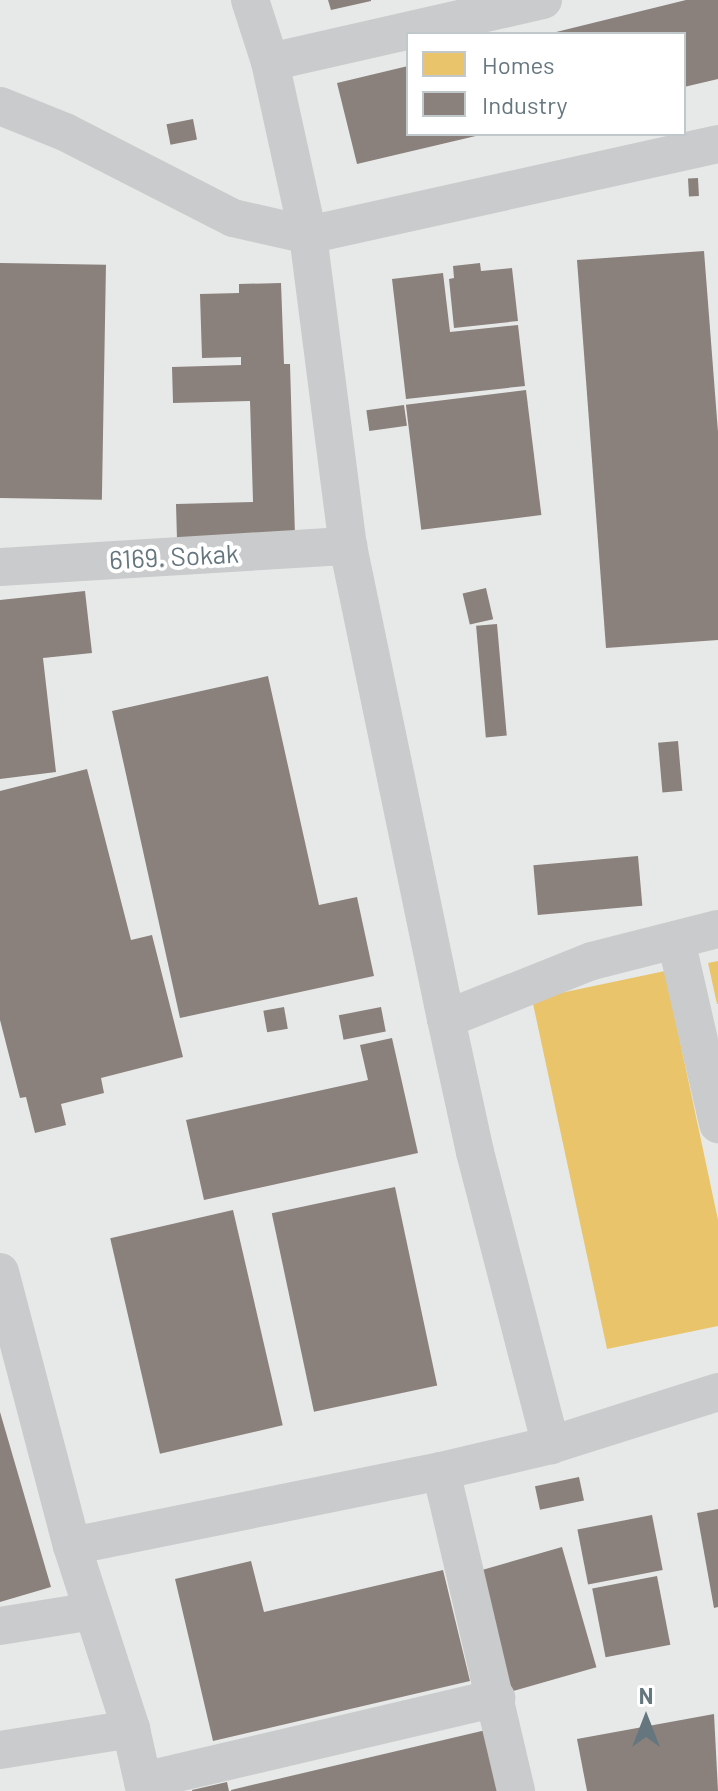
<!DOCTYPE html>
<html>
<head>
<meta charset="utf-8">
<style>
  body { margin:0 }
  #map { position:relative; width:718px; height:1791px; overflow:hidden; background:#f7f7f6; font-family:Barlow,sans-serif }
  div>[style] { position:absolute }
  .built>* { inset:0; background:#e7e9e8 }
  .homes>* { inset:0; background:#e9c46a }
  .industry>* { inset:0; background:#8a817c; transform-origin:0 0 }
  .minor>* { height:38px; margin:-19px; padding:0 19px; transform-origin:19px; border-radius:19px; background:#cacbcc }
  span { translate:-50% -50%; white-space:nowrap; text-align:center; line-height:1.15; -webkit-text-stroke:8px #fff; paint-order:stroke }
  .street-label { font-size:26px; color:#65767f }
  .legend { position:absolute; left:406px; top:32px; width:280px; height:104px; box-sizing:border-box; background:#fff; border:2px solid #c1c8cc; margin:0; padding:10px 14px; list-style:none; font-size:24px; color:#65767f }
  .legend li { display:flex; align-items:center; gap:16px; height:40px }
  .legend b { width:40px; border:2px solid #c1c8cc }
  .north { position:absolute; left:606px; top:1679px; width:80px; height:80px; -webkit-text-stroke:6px #fff; paint-order:stroke; rotate:0deg; font-size:22px; font-weight:700; line-height:32px; text-align:center; color:#65767f }
  .north::after { content:''; display:block; margin:auto; width:28px; height:36px; background:#65767f; clip-path:polygon(50% 0,100% 100%,50% 72%,0 100%) }
</style>
</head>
<body>
<div id="map">
  <div class="built">
    <div style="clip-path:polygon(evenodd,0 0,718px 0,718px 1791px,0 1791px,0 0,408px 34px,684px 34px,684px 134px,408px 134px,408px 34px)"></div>
  </div>
  <div class="homes">
    <div style="clip-path:polygon(718px 961px,718px 1004px,717px 1004px,708px 963px)"></div>
    <div style="clip-path:polygon(665px 971px,718px 1220px,718px 1326px,607px 1349px,532px 999px)"></div>
  </div>
  <div class="industry">
    <div style="clip-path:polygon(328px 0,371px 0,371px 1px,331px 10px)"></div>
    <div style="clip-path:polygon(686px 0,718px 0,718px 79px,684px 87px,684px 34px,548px 34px)"></div>
    <div style="clip-path:polygon(408px 66px,408px 134px,480px 135px,357px 164px,337px 83px)"></div>
    <div style="left:193px;top:119px;width:21px;height:27px;rotate:79deg"></div>
    <div style="left:698px;top:178px;width:18px;height:10px;rotate:87deg"></div>
    <div style="clip-path:polygon(704px 251px,718px 432px,718px 640px,606px 648px,577px 260px)"></div>
    <div style="left:0;top:263px;width:106px;height:235px;rotate:1deg"></div>
    <div style="clip-path:polygon(480px 263px,481px 271px,512px 268px,518px 321px,454px 328px,449px 279px,454px 278px,453px 266px)"></div>
    <div style="clip-path:polygon(443px 273px,450px 332px,518px 325px,525px 386px,406px 399px,392px 279px)"></div>
    <div style="clip-path:polygon(281px 283px,284px 364px,290px 364px,295px 536px,177px 540px,176px 504px,253px 502px,250px 401px,173px 403px,172px 367px,241px 365px,241px 357px,202px 358px,200px 294px,239px 293px,239px 284px)"></div>
    <div style="left:526px;top:390px;width:126px;height:121px;rotate:83deg"></div>
    <div style="left:404px;top:405px;width:21px;height:38px;rotate:82deg"></div>
    <div style="left:486px;top:588px;width:32px;height:24px;rotate:77deg"></div>
    <div style="clip-path:polygon(85px 591px,92px 653px,43px 658px,56px 772px,0 779px,0 600px)"></div>
    <div style="left:497px;top:624px;width:112px;height:21px;rotate:85deg"></div>
    <div style="clip-path:polygon(268px 676px,319px 905px,357px 897px,374px 976px,180px 1018px,112px 711px)"></div>
    <div style="left:678px;top:741px;width:50px;height:20px;rotate:85deg"></div>
    <div style="clip-path:polygon(87px 769px,131px 940px,152px 935px,183px 1057px,101px 1078px,104px 1093px,61px 1104px,66px 1125px,35px 1133px,26px 1097px,20px 1098px,0 1020px,0 791px)"></div>
    <div style="left:638px;top:856px;width:50px;height:105px;rotate:85deg"></div>
    <div style="left:284px;top:1007px;width:22px;height:21px;rotate:80deg"></div>
    <div style="left:381px;top:1007px;width:25px;height:43px;rotate:79deg"></div>
    <div style="clip-path:polygon(392px 1038px,418px 1153px,204px 1200px,186px 1120px,368px 1080px,360px 1045px)"></div>
    <div style="left:395px;top:1187px;width:203px;height:126px;rotate:78deg"></div>
    <div style="left:233px;top:1210px;width:221px;height:126px;rotate:77deg"></div>
    <div style="clip-path:polygon(0 1412px,51px 1587px,0 1602px)"></div>
    <div style="left:579px;top:1477px;width:24px;height:45px;rotate:78deg"></div>
    <div style="clip-path:polygon(718px 1509px,718px 1607px,714px 1608px,697px 1513px)"></div>
    <div style="left:652px;top:1515px;width:56px;height:76px;rotate:79deg"></div>
    <div style="left:562px;top:1547px;width:125px;height:94px;rotate:74deg"></div>
    <div style="clip-path:polygon(251px 1561px,264px 1612px,443px 1570px,470px 1681px,213px 1741px,175px 1579px)"></div>
    <div style="left:657px;top:1576px;width:70px;height:66px;rotate:79deg"></div>
    <div style="clip-path:polygon(714px 1714px,718px 1791px,587px 1791px,577px 1739px)"></div>
    <div style="clip-path:polygon(486px 1730px,500px 1791px,231px 1791px,231px 1790px)"></div>
    <div style="clip-path:polygon(227px 1782px,229px 1791px,192px 1791px,192px 1790px)"></div>
  </div>
  <div class="minor">
    <div style="left:250px;top:0;width:65px;rotate:72.1deg"></div>
    <div style="left:270px;top:62px;width:177px;rotate:77.6deg"></div>
    <div style="left:308px;top:235px;width:314px;rotate:82.7deg"></div>
    <div style="left:348px;top:546px;width:483px;rotate:78.3deg"></div>
    <div style="left:446px;top:1019px;width:136px;rotate:77.7deg"></div>
    <div style="left:475px;top:1152px;width:303px;rotate:75.5deg"></div>
    <div style="left:270px;top:62px;width:280px;rotate:-12.8deg"></div>
    <div style="left:0;top:106px;width:70px;rotate:21.8deg"></div>
    <div style="left:65px;top:132px;width:189px;rotate:27.1deg"></div>
    <div style="left:233px;top:218px;width:77px;rotate:12.8deg"></div>
    <div style="left:308px;top:235px;width:420px;rotate:-12.5deg"></div>
    <div style="left:0;top:567px;width:349px;rotate:-3.5deg"></div>
    <div style="left:676px;top:940px;width:189px;rotate:77.1deg"></div>
    <div style="left:446px;top:1019px;width:157px;rotate:-21.7deg"></div>
    <div style="left:592px;top:961px;width:130px;rotate:-14.3deg"></div>
    <div style="left:0;top:1272px;width:283px;rotate:75.3deg"></div>
    <div style="left:72px;top:1546px;width:192px;rotate:72.1deg"></div>
    <div style="left:131px;top:1729px;width:64px;rotate:77.3deg"></div>
    <div style="left:441px;top:1471px;width:329px;rotate:76.8deg"></div>
    <div style="left:72px;top:1546px;width:377px;rotate:-11.5deg"></div>
    <div style="left:441px;top:1471px;width:113px;rotate:-13.3deg"></div>
    <div style="left:551px;top:1445px;width:175px;rotate:-17.6deg"></div>
    <div style="left:0;top:1626px;width:94px;rotate:-9.2deg"></div>
    <div style="left:0;top:1750px;width:133px;rotate:-9.1deg"></div>
    <div style="left:143px;top:1781px;width:363px;rotate:-13.2deg"></div>
  </div>
  <div class="street-label">
    <span style="left:174px;top:556px;rotate:-3deg">6169. Sokak</span>
  </div>
  <ul class="legend">
  <li><b style="height:22px;background:#e9c46a"></b>Homes</li>
  <li><b style="height:22px;background:#8a817c"></b>Industry</li>
  </ul>
  <div class="north">N</div>
</div>
</body>
</html>
